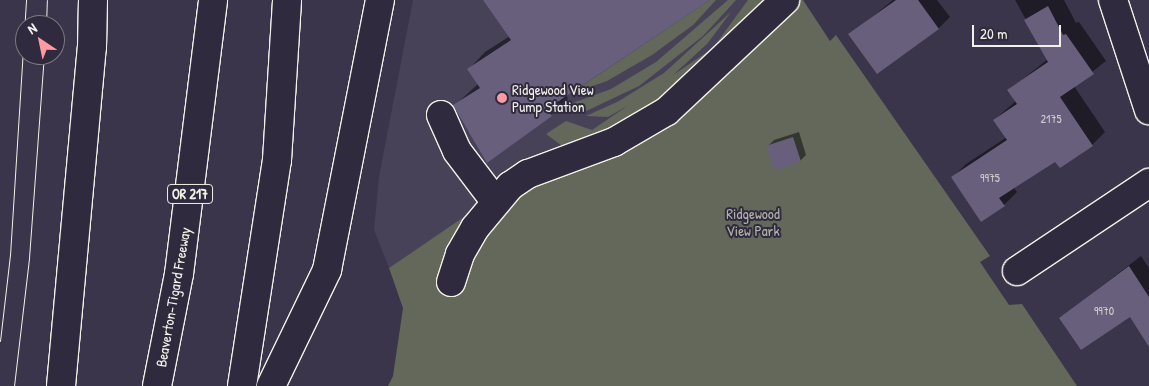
<!DOCTYPE html>
<html>
<head>
<meta charset="utf-8">
<style>
  body { margin:0 }
  #map { position:relative; width:1149px; height:386px; overflow:hidden; background:#3a354a; font-family:"Patrick Hand",sans-serif }
  div>[style] { position:absolute }
  .built>* { inset:0; background:#484259 }
  .green>* { inset:0; background:#63685a }
  .shadow>* { inset:0; background:#0007 }
  .building>* { inset:0; background:#685f7c; transform-origin:0 0 }
  .roads { filter:drop-shadow(1px 0 #f4f1e8) drop-shadow(-1px 0 #f4f1e8) drop-shadow(0 1px #f4f1e8) drop-shadow(0 -1px #f4f1e8) }
  .minor>* { height:28px; margin:-14px; padding:0 14px; transform-origin:14px; border-radius:14px; background:#2f2a3d }
  .highway>* { height:28px; margin:-14px; padding:0 14px; transform-origin:14px; border-radius:14px; background:#2f2a3d }
  .tram>* { height:1px; margin:-0.5px; padding:0 0.5px; transform-origin:0.5px; border-radius:0.5px; background:#f4f1e8 }
  .dots>* { width:14px; height:14px; translate:-50% -50%; box-sizing:border-box; border:2px solid #2f2a3d; border-radius:50% }
  span { translate:-50% -50%; white-space:nowrap; text-align:center; line-height:1.15; -webkit-text-stroke:4px #2f2a3d; paint-order:stroke }
  .number-label { font-size:12px; color:#d1cccd }
  .number-label span { -webkit-text-stroke-width:0 }
  .shield-label span { padding:1px 4px; background:#2f2a3d; border:1px solid; border-radius:4px; -webkit-text-stroke-width:0 }
  .shield-label { font-size:14px; color:#f4f1e8; font-weight:700 }
  .poi-label { font-size:15px; color:#f4f1e8 }
  .left { translate:0 -50%; text-align:left }
  .park-label { font-size:15px; color:#b3b3a8 }
  .street-label { font-size:15px; color:#f4f1e8 }
  .north { position:absolute; left:15px; top:15px; width:50px; height:50px; box-sizing:border-box; background:#2f2a3d; border:1px solid #7e7a81; border-radius:50%; rotate:326deg; font-size:14px; font-weight:700; line-height:20px; text-align:center; color:#f4f1e8 }
  .north::after { content:''; display:block; margin:auto; width:18px; height:22px; background:#ff9aa2; clip-path:polygon(50% 0,100% 100%,50% 72%,0 100%) }
  .scale { position:absolute; left:972px; top:25px; width:89px; height:22px; box-sizing:border-box; border:2px solid #f4f1e8; border-top:0; padding-left:6px; font-size:15px; line-height:18px; white-space:nowrap; color:#f4f1e8; -webkit-text-stroke:4px #2f2a3d; paint-order:stroke }
</style>
</head>
<body>
<div id="map">
  <div class="built">
    <div style="clip-path:polygon(413px 0,784px 0,389px 268px,374px 230px,379px 177px)"></div>
  </div>
  <div class="green">
    <div style="clip-path:polygon(710px 0,716px 0,693px 25px,652px 55px,607px 81px,570px 94px)"></div>
    <div style="clip-path:polygon(728px 0,736px 0,703px 36px,639px 86px,580px 114px,570px 104px,611px 89px,656px 62px)"></div>
    <div style="clip-path:polygon(748px 0,763px 0,759px 7px,784px 0,803px 0,830px 41px,836px 35px,990px 256px,980px 262px,1009px 305px,1022px 304px,1077px 386px,388px 386px,393px 376px,403px 308px,389px 268px,565px 148px,546px 134px,566px 121px,592px 130px,627px 106px,608px 117px,586px 116px,619px 101px,664px 73px,731px 12px,707px 44px,673px 75px,713px 48px)"></div>
  </div>
  <div class="shadow">
    <div style="clip-path:polygon(485px 0,707px 0,566px 95px,568px 98px,551px 115px,454px 106px,478px 84px,469px 69px,485px 52px,510px 36px)"></div>
    <div style="clip-path:polygon(893px 0,937px 0,950px 17px,938px 29px,850px 35px)"></div>
    <div style="clip-path:polygon(1015px 0,1064px 0,1076px 23px,1079px 22px,1106px 61px,1074px 86px,1105px 132px,1092px 145px,1056px 160px,1014px 188px,1017px 192px,1004px 205px,953px 177px,966px 164px,1007px 137px,994px 120px,1016px 101px,1009px 90px,1048px 59px)"></div>
    <div style="clip-path:polygon(799px 132px,806px 155px,800px 161px,768px 146px,774px 140px)"></div>
    <div style="clip-path:polygon(1141px 256px,1149px 268px,1149px 345px,1130px 315px,1060px 318px)"></div>
  </div>
  <div class="building">
    <div style="clip-path:polygon(483px 0,710px 0,547px 109px,552px 116px,487px 163px,453px 105px,480px 88px,467px 69px,511px 40px)"></div>
    <div style="clip-path:polygon(896px 0,918px 0,939px 29px,877px 74px,848px 34px)"></div>
    <div style="clip-path:polygon(1048px 6px,1063px 35px,1066px 34px,1094px 74px,1060px 97px,1093px 146px,1060px 168px,1055px 162px,999px 198px,1005px 206px,981px 222px,951px 177px,1007px 140px,993px 120px,1017px 104px,1007px 90px,1048px 62px,1024px 20px)"></div>
    <div style="left:793px;top:137px;width:26px;height:28px;rotate:72deg"></div>
    <div style="clip-path:polygon(1129px 266px,1149px 297px,1149px 347px,1130px 317px,1081px 350px,1059px 318px)"></div>
  </div>
  <div class="roads">
    <div class="minor">
      <div style="left:1113px;top:0;width:116px;rotate:71.9deg"></div>
      <div style="left:441px;top:115px;width:39px;rotate:66deg"></div>
      <div style="left:457px;top:151px;width:63px;rotate:52.8deg"></div>
      <div style="left:1017px;top:271px;width:159px;rotate:-33.7deg"></div>
      <div style="left:451px;top:282px;width:29px;rotate:-72deg"></div>
      <div style="left:460px;top:254px;width:30px;rotate:-60deg"></div>
      <div style="left:475px;top:228px;width:55px;rotate:-50.2deg"></div>
      <div style="left:510px;top:186px;width:22px;rotate:-34deg"></div>
      <div style="left:528px;top:174px;width:92px;rotate:-20.4deg"></div>
      <div style="left:614px;top:142px;width:61px;rotate:-30.3deg"></div>
      <div style="left:667px;top:111px;width:162px;rotate:-43.2deg"></div>
    </div>
    <div class="highway">
      <div style="left:61px;top:386px;width:340px;rotate:-84.8deg"></div>
      <div style="left:92px;top:47px;width:47px;rotate:-88.8deg"></div>
      <div style="left:157px;top:386px;width:114px;rotate:-78.9deg"></div>
      <div style="left:179px;top:274px;width:276px;rotate:-82.9deg"></div>
      <div style="left:242px;top:386px;width:229px;rotate:-81.2deg"></div>
      <div style="left:277px;top:160px;width:160px;rotate:-86.4deg"></div>
      <div style="left:271px;top:386px;width:129px;rotate:-64.2deg"></div>
      <div style="left:327px;top:270px;width:275px;rotate:-78.9deg"></div>
    </div>
  </div>
  <div class="tram">
    <div style="left:46px;top:25px;width:25px;rotate:-88deg"></div>
    <div style="left:0;top:341px;width:87px;rotate:-83.4deg"></div>
    <div style="left:10px;top:255px;width:256px;rotate:-86.4deg"></div>
    <div style="left:14px;top:386px;width:129px;rotate:-83.3deg"></div>
    <div style="left:29px;top:258px;width:204px;rotate:-85.8deg"></div>
  </div>
  <div class="dots">
    <div style="left:502px;top:98px;background:#ff9aa2"></div>
  </div>
  <div class="number-label">
    <span style="left:1051px;top:119px">2175</span>
    <span style="left:990px;top:178px">9975</span>
    <span style="left:1104px;top:311px">9970</span>
  </div>
  <div class="shield-label">
    <span style="left:190px;top:194px">OR 217</span>
  </div>
  <div class="poi-label">
    <span class="left" style="left:512px;top:98px">Ridgewood View<br>Pump Station</span>
  </div>
  <div class="park-label">
    <span style="left:753px;top:222px">Ridgewood<br>View Park</span>
  </div>
  <div class="street-label">
    <span style="left:173px;top:297px;rotate:-80deg">Beaverton-Tigard Freeway</span>
  </div>
  <div class="north">N</div>
  <div class="scale">20 m</div>
</div>
</body>
</html>
